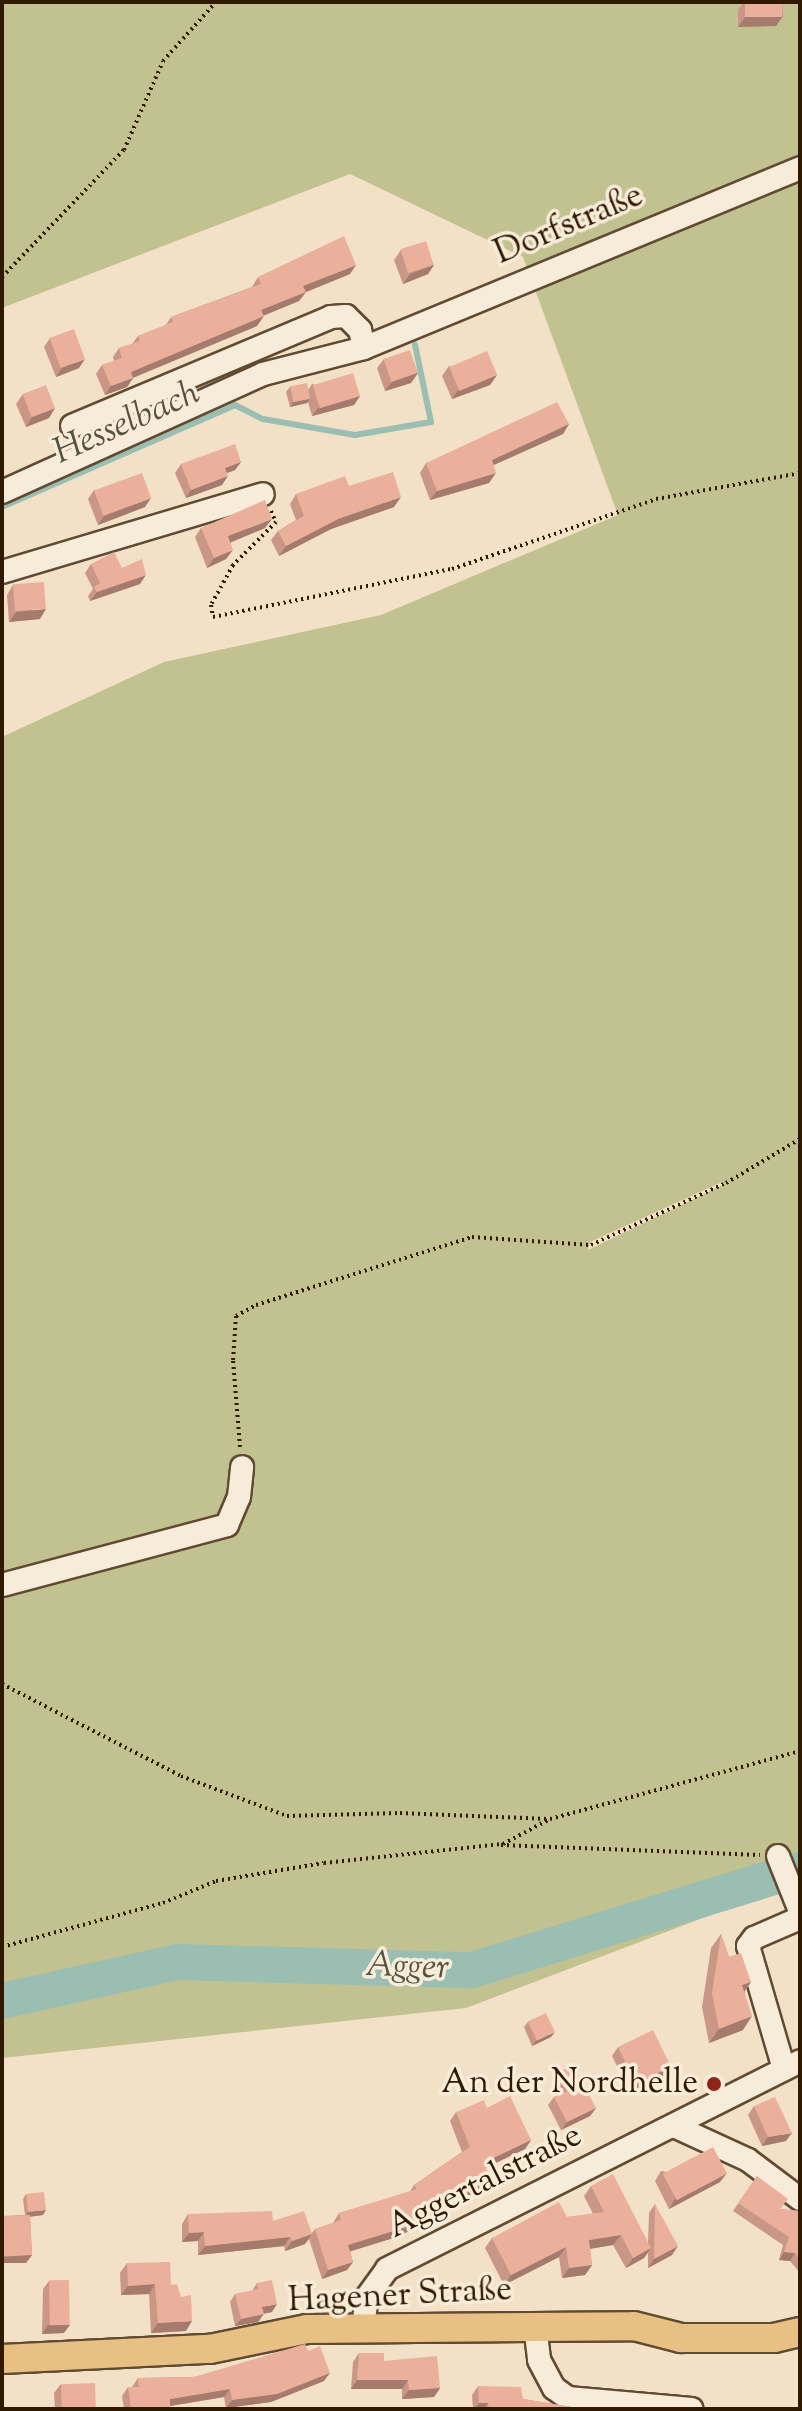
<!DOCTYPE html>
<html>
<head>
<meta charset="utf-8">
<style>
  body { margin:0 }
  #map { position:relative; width:802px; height:2411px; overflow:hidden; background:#f2e1c6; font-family:"Sorts Mill Goudy",serif }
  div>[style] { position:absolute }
  .green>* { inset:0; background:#c2c190 }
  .stream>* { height:6px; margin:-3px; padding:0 3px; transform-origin:3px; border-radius:3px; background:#9bbeb3 }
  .river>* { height:36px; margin:-18px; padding:0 18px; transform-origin:18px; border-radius:18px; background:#9bbeb3 }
  .path>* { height:4px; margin-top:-2px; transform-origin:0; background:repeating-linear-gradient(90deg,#301901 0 2px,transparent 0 6px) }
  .roads { filter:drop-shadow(2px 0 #604b32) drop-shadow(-2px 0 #604b32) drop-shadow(0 2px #604b32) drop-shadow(0 -2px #604b32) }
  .minor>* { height:22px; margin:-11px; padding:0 11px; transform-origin:11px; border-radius:11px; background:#f7ecda }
  .major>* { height:28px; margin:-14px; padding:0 14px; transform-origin:14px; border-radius:14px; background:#e9c083 }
  .wall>* { inset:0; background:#ca9786 }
  .shaded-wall>* { inset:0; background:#a47b6d }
  .building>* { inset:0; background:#ebb09c; transform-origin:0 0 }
  .dots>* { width:22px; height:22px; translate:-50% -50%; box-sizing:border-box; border:4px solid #f7ecda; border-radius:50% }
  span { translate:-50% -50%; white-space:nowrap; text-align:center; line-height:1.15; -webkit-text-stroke:7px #f7ecda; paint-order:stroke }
  .street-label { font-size:34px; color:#301901 }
  .poi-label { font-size:34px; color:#301901 }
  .right { translate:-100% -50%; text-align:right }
  .water-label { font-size:36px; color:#55533f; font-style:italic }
  .frame { position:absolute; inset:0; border:4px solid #301901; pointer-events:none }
</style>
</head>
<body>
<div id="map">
  <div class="green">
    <div style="clip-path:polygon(evenodd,2px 2px,800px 2px,800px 1881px,466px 2008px,2px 2058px,2px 737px,164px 662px,381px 615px,618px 515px,523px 257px,350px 174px,2px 308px,2px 2px,722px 1182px,723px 1185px,588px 1250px,590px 1242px,722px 1182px)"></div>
  </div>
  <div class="stream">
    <div style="left:2px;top:507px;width:254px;rotate:-23.6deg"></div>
    <div style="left:235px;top:405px;width:31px;rotate:27deg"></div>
    <div style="left:263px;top:419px;width:93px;rotate:9.9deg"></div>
    <div style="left:355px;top:435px;width:77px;rotate:-9.7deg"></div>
    <div style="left:431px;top:422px;width:79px;rotate:-101.7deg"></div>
  </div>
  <div class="river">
    <div style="left:2px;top:2001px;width:180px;rotate:-12.5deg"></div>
    <div style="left:178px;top:1962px;width:294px;rotate:1.6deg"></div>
    <div style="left:472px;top:1970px;width:343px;rotate:-17.1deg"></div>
  </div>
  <div class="path">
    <div style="left:2px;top:277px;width:176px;rotate:-46.2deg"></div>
    <div style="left:124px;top:150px;width:97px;rotate:-66.3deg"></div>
    <div style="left:163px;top:61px;width:79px;rotate:-48.1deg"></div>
    <div style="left:271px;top:511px;width:12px;rotate:66deg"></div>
    <div style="left:276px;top:522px;width:61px;rotate:135deg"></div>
    <div style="left:233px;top:565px;width:46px;rotate:118.8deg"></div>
    <div style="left:211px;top:605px;width:12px;rotate:81deg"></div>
    <div style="left:213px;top:617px;width:244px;rotate:-11.4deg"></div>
    <div style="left:452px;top:569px;width:216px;rotate:-18.9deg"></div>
    <div style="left:656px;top:499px;width:146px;rotate:-10.2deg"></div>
    <div style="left:240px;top:1447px;width:87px;rotate:-94.6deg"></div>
    <div style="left:233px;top:1360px;width:44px;rotate:-86.1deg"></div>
    <div style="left:236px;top:1316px;width:23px;rotate:-29deg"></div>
    <div style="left:256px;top:1305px;width:226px;rotate:-17.5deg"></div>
    <div style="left:472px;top:1237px;width:119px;rotate:3.8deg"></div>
    <div style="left:591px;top:1245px;width:149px;rotate:-24.7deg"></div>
    <div style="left:726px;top:1183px;width:86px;rotate:-30.7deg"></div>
    <div style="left:2px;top:1684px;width:201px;rotate:27.2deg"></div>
    <div style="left:181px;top:1776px;width:113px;rotate:20.7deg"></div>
    <div style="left:287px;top:1816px;width:113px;rotate:-1.5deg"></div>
    <div style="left:400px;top:1813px;width:148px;rotate:2.3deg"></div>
    <div style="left:501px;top:1845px;width:259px;rotate:2.2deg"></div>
    <div style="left:2px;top:1947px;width:167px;rotate:-15.3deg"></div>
    <div style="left:163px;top:1903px;width:57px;rotate:-22.5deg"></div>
    <div style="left:216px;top:1881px;width:109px;rotate:-9.5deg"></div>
    <div style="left:324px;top:1863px;width:180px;rotate:-6.1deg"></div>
    <div style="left:503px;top:1844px;width:53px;rotate:-28deg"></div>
    <div style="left:550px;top:1819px;width:259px;rotate:-15.2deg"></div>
  </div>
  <div class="roads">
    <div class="minor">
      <div style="left:72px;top:426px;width:281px;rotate:-22.8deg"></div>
      <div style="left:331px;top:317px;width:15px;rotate:-4deg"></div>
      <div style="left:346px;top:316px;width:20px;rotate:45deg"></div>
      <div style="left:360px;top:330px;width:18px;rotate:77deg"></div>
      <div style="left:2px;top:492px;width:286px;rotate:-24.3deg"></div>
      <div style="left:263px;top:374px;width:104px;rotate:-14.4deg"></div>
      <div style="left:364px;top:348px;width:472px;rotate:-22.4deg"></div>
      <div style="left:2px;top:572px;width:272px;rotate:-16.6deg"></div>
      <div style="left:2px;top:1585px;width:233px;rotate:-14.9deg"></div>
      <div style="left:227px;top:1525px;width:30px;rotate:-67deg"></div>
      <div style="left:239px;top:1497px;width:30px;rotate:-84deg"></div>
      <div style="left:778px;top:1856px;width:59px;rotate:68.2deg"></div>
      <div style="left:784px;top:2069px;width:128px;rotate:-106.3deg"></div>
      <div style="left:748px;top:1946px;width:10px;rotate:-53deg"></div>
      <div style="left:754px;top:1938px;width:50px;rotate:-23.5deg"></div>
      <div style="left:674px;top:2126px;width:81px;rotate:24.7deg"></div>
      <div style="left:748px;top:2160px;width:65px;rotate:36.9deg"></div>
      <div style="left:535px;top:2326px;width:34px;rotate:83deg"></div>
      <div style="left:539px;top:2360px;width:32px;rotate:62deg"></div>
      <div style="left:554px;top:2388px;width:17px;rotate:36deg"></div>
      <div style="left:568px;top:2398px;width:124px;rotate:5.1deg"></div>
      <div style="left:363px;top:2328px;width:31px;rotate:-83deg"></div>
      <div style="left:367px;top:2297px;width:34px;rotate:-54deg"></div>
      <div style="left:387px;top:2269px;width:462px;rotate:-26.7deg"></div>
    </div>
    <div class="major">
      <div style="left:2px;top:2359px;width:208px;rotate:-2.8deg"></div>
      <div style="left:210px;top:2349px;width:99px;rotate:-11.7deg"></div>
      <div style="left:307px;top:2329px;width:327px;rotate:-0.5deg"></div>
      <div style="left:634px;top:2326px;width:49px;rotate:14.3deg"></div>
      <div style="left:681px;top:2338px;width:93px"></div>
      <div style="left:774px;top:2338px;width:27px;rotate:-13deg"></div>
    </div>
  </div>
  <div class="wall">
    <div style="clip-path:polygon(744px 2px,782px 2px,783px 16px,776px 26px,738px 27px,738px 10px)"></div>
    <div style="clip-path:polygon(401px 250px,434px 265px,428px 274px,403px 284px,394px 260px)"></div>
    <div style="clip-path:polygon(350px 274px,306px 292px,299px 301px,263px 316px,257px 326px,133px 378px,127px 387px,105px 395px,96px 374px,102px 365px,114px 361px,113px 357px,119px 348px,132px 344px,138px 336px,166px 325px,171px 317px,252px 287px,258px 277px)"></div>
    <div style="clip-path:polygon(50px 338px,79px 368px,56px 377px,44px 347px)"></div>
    <div style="clip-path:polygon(384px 359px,418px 373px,411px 383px,385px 391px,377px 368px)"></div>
    <div style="clip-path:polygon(449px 366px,497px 375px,490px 385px,452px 399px,442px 376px)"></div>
    <div style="clip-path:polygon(312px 384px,360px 396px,354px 405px,312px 416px,308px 402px,307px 403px,290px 407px,286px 392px,290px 387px,308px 390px)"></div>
    <div style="clip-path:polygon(23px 394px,49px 418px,26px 427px,16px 404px)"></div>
    <div style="clip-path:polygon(569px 424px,563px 434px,493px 465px,489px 483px,430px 500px,420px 473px,426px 463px)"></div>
    <div style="clip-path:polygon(241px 462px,235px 470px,227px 473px,222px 485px,186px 498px,175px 473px,181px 464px)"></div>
    <div style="clip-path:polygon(349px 486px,394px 507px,331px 529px,279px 556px,271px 540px,278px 531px,296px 520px,290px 504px,296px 494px)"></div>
    <div style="clip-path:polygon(94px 490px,145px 507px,98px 525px,88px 499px)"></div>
    <div style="clip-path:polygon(201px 528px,265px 528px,231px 542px,226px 559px,207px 568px,195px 537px)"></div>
    <div style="clip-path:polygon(91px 564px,122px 568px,140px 584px,90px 601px,88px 596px,93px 589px,85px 573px)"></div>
    <div style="clip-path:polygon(13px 585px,40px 619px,9px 622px,7px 595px)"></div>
    <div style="clip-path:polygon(721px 1934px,729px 1957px,751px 1982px,745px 1991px,743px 2030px,709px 2043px,702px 2007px,711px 1948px)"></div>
    <div style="clip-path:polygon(528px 2022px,551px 2037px,532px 2046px,524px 2027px)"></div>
    <div style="clip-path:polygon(618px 2047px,671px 2067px,665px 2075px,630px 2092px,612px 2056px)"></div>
    <div style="clip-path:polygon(558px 2072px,596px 2108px,590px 2116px,561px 2130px,548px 2105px,554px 2097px,559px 2095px,552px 2081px)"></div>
    <div style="clip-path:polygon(754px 2106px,786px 2141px,762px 2146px,748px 2115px)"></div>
    <div style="clip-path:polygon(487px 2108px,531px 2140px,525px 2149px,486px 2167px,486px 2187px,400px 2236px,350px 2251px,353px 2262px,347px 2270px,322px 2279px,309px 2239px,305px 2244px,285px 2251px,284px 2246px,198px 2255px,198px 2241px,182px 2242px,182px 2224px,188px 2214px,273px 2221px,312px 2233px,315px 2229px,333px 2223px,339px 2213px,410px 2192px,414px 2185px,462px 2152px,450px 2121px,456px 2112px)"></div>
    <div style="clip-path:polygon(661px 2171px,720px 2182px,669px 2209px,655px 2181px)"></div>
    <div style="clip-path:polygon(757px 2176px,780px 2209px,800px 2211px,800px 2273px,790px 2261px,779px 2260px,783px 2245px,733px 2211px)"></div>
    <div style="clip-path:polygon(591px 2186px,648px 2243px,649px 2213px,655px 2204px,672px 2255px,648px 2268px,648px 2252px,644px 2258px,626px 2268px,613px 2245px,590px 2249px,592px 2265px,585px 2275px,562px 2278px,559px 2257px,504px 2285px,485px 2248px,492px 2238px,567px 2217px,593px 2214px,584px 2196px)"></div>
    <div style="clip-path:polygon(26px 2194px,43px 2215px,30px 2217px,32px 2255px,26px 2263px,2px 2263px,2px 2216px,25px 2215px,23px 2199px)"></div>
    <div style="clip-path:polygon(127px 2263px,171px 2285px,186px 2331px,151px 2333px,149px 2294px,121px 2295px,120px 2273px)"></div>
    <div style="clip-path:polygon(49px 2281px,64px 2333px,42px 2334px,43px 2289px)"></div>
    <div style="clip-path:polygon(257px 2283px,272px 2312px,263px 2314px,258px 2322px,235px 2326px,230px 2302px,235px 2294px,252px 2291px)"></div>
    <div style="clip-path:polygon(308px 2351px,324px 2381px,271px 2402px,226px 2408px,224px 2397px,170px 2406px,170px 2409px,124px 2409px,122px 2396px,128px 2387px,132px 2387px,138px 2378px,194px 2377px)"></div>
    <div style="clip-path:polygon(359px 2353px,384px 2361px,440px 2388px,434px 2397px,402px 2399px,402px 2389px,351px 2389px,353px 2362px)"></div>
    <div style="clip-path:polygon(61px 2384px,96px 2409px,55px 2409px,54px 2393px)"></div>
    <div style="clip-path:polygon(478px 2386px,523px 2399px,584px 2409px,473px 2409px,472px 2395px)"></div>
  </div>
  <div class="shaded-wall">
    <div style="clip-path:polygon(783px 16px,776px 26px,738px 27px,745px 17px)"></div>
    <div style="clip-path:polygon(356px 265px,350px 274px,306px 292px,299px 301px,255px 319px,261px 310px,303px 286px)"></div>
    <div style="clip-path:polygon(434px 265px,428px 274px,403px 284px,410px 274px)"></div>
    <div style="clip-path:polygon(264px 316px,257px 326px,125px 381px,131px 372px)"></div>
    <div style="clip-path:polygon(85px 359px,79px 368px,56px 377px,62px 368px)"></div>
    <div style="clip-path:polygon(418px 373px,411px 383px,385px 391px,392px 382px)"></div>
    <div style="clip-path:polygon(497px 375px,490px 385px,452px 399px,459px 389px)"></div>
    <div style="clip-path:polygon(133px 378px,127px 387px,105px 395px,111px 386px)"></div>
    <div style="clip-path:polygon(360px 396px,354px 405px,312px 416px,318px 408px)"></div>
    <div style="clip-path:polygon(310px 399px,307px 403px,290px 407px,293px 402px)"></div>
    <div style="clip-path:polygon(55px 408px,49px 418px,26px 427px,32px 417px)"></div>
    <div style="clip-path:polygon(569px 424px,563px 434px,485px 469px,492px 460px)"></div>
    <div style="clip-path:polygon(241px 462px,235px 470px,219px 476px,225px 468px)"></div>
    <div style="clip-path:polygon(496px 473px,489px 483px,430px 500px,437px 491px)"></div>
    <div style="clip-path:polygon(228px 476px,222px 485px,186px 498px,191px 490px)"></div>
    <div style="clip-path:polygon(401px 497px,394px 507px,331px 529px,279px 556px,286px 546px,338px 519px)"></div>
    <div style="clip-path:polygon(151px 498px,145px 507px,98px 525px,104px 516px)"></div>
    <div style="clip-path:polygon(272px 519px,265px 528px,222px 546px,228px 536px)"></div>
    <div style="clip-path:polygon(233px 550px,226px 559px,207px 568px,214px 558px)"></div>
    <div style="clip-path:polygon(146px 575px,140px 584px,90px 601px,97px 592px)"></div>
    <div style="clip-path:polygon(46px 609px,40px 619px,9px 622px,16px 612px)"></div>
    <div style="clip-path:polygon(751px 1982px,741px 1996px,742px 1985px)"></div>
    <div style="clip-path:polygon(752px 2016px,743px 2030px,709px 2043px,719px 2029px)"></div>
    <div style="clip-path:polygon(555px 2032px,551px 2037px,532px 2046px,536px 2041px)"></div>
    <div style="clip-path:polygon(671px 2067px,665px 2075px,630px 2092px,636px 2083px)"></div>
    <div style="clip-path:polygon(596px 2108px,590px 2116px,561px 2130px,567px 2122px)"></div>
    <div style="clip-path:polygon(792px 2133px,786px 2141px,762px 2146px,768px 2137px)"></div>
    <div style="clip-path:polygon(531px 2140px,525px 2149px,477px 2172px,483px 2163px)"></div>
    <div style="clip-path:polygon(727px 2173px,720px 2182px,669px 2209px,675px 2199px)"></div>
    <div style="clip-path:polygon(492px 2179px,486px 2187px,400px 2236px,342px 2254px,348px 2245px)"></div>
    <div style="clip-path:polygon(46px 2210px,43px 2215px,25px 2217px,28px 2212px)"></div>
    <div style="clip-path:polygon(204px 2232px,198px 2241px,182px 2242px,189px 2233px)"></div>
    <div style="clip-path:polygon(312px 2234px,305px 2244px,285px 2251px,292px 2241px)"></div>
    <div style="clip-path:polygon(621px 2235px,613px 2245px,582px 2250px,589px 2240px)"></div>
    <div style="clip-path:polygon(290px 2237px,284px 2246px,198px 2255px,205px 2246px)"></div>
    <div style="clip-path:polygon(678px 2246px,672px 2255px,648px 2268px,654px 2259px)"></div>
    <div style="clip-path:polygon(566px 2247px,559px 2257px,504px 2285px,511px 2275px)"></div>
    <div style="clip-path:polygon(651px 2248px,644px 2258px,626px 2268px,633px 2258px)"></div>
    <div style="clip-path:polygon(784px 2252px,795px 2253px,790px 2261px,779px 2260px)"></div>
    <div style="clip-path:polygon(2px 2254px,32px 2255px,26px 2263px,2px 2263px)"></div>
    <div style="clip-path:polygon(353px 2262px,347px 2270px,322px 2279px,328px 2270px)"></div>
    <div style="clip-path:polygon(592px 2265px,585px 2275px,562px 2278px,569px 2268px)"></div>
    <div style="clip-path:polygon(155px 2284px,149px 2294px,121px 2295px,128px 2286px)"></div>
    <div style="clip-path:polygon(277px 2304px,272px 2312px,257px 2315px,262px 2307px)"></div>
    <div style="clip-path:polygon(264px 2314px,258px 2322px,235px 2326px,241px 2319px)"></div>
    <div style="clip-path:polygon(192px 2321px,186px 2331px,151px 2333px,158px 2323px)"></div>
    <div style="clip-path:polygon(48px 2325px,70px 2325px,64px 2333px,42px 2334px)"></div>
    <div style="clip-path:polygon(330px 2373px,324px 2381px,271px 2402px,226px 2408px,232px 2400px)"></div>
    <div style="clip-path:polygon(357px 2380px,408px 2380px,402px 2389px,351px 2389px)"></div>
    <div style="clip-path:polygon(440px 2388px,434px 2397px,402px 2399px,409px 2390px)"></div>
    <div style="clip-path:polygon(230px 2389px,224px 2397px,164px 2407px,170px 2399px)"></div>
    <div style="clip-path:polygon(479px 2403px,488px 2403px,484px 2409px,475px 2409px)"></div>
  </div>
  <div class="building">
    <div style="left:745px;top:2px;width:37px;height:15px"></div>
    <div style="clip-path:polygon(344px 236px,356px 265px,303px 286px,306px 292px,261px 310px,264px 316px,131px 372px,133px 378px,111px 386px,102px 365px,122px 358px,119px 348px,140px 341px,138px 336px,173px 322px,171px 317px,261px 284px,258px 277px)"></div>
    <div style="left:426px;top:241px;width:25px;height:27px;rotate:72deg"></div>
    <div style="left:74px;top:329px;width:32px;height:26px;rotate:70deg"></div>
    <div style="left:410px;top:350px;width:24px;height:28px;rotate:71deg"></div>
    <div style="left:487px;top:351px;width:26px;height:41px;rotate:67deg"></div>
    <div style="left:353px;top:373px;width:24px;height:42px;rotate:73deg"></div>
    <div style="left:307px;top:383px;width:16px;height:17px;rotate:79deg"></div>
    <div style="left:46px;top:385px;width:25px;height:25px;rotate:69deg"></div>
    <div style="clip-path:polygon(557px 402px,569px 424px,492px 460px,496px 473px,437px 491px,426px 463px)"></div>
    <div style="clip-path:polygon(235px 444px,241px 462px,225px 468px,228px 476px,191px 490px,181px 464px)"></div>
    <div style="clip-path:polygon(393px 472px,401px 497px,338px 519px,286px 546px,278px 531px,304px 516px,296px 494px,345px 476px,349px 486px)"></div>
    <div style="left:142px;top:473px;width:27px;height:51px;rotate:70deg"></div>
    <div style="clip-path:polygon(265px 500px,272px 519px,228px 536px,233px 550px,214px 558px,201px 528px)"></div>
    <div style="clip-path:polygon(114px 552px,122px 568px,142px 559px,146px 575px,97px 592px,94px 587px,100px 583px,91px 564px)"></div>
    <div style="left:44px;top:582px;width:27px;height:31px;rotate:86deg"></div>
    <div style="clip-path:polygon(721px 1934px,729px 1957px,741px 1953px,751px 1982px,742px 1985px,752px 2016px,719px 2029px,712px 1993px)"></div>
    <div style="left:546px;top:2013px;width:21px;height:20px;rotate:65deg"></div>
    <div style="left:653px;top:2030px;width:41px;height:39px;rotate:64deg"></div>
    <div style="clip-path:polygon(573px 2065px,596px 2108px,567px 2122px,554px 2097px,567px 2091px,558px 2072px)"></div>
    <div style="clip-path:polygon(510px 2096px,531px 2140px,483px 2163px,492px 2179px,407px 2227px,348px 2245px,353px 2262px,328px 2270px,315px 2229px,341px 2220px,339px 2213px,417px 2189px,414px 2185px,470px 2147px,456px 2112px,484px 2100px,487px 2108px)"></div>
    <div style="clip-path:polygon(775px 2097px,792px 2133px,768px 2137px,754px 2106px)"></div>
    <div style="left:713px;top:2147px;width:30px;height:57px;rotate:62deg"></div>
    <div style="clip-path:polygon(613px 2174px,651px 2248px,633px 2258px,621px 2235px,589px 2240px,592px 2265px,569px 2268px,566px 2247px,511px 2275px,492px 2238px,559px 2202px,567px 2217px,604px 2212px,591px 2186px)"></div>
    <div style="clip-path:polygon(757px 2176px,788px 2199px,780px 2209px,800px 2211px,800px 2259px,795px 2253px,784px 2252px,789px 2237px,738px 2203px)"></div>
    <div style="left:44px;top:2192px;width:18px;height:18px;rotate:84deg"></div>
    <div style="clip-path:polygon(655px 2204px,678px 2246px,654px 2259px)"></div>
    <div style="clip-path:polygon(272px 2211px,273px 2221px,304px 2211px,312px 2234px,292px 2241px,290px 2237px,205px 2246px,204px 2232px,189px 2233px,188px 2214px)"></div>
    <div style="left:30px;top:2215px;width:40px;height:28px;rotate:87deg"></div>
    <div style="clip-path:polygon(170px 2262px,171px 2285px,177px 2284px,181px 2297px,191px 2295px,192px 2321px,158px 2323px,155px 2284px,128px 2286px,127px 2263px)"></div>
    <div style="left:69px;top:2280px;width:45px;height:20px;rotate:89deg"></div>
    <div style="clip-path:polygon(272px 2280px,277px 2304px,262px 2307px,264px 2314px,241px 2319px,235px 2294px,258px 2289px,257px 2283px)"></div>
    <div style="clip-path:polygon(305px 2344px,308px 2351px,320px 2346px,330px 2373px,277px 2394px,232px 2400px,230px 2389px,170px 2399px,170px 2409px,131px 2409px,128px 2387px,139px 2387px,138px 2378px,194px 2377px)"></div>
    <div style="clip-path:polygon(359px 2353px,384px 2353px,384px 2361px,437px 2356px,440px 2388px,409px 2390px,408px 2380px,357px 2380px)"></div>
    <div style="left:95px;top:2383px;width:26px;height:34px;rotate:88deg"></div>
    <div style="clip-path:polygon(478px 2386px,521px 2387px,523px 2399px,584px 2409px,489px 2409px,488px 2403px,479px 2403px)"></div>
  </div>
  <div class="dots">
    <div style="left:714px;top:2084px;background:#8f2418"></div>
  </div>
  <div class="street-label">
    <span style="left:569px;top:225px;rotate:-23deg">Dorfstraße</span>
    <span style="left:485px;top:2182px;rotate:-27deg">Aggertalstraße</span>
    <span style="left:400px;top:2296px;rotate:-3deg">Hagener Straße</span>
  </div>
  <div class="poi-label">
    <span class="right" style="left:698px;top:2084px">An der Nordhelle</span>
  </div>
  <div class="water-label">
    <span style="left:127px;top:424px;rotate:-24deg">Hesselbach</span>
    <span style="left:407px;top:1968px;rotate:2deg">Agger</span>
  </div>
  <div class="frame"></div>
</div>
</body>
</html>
